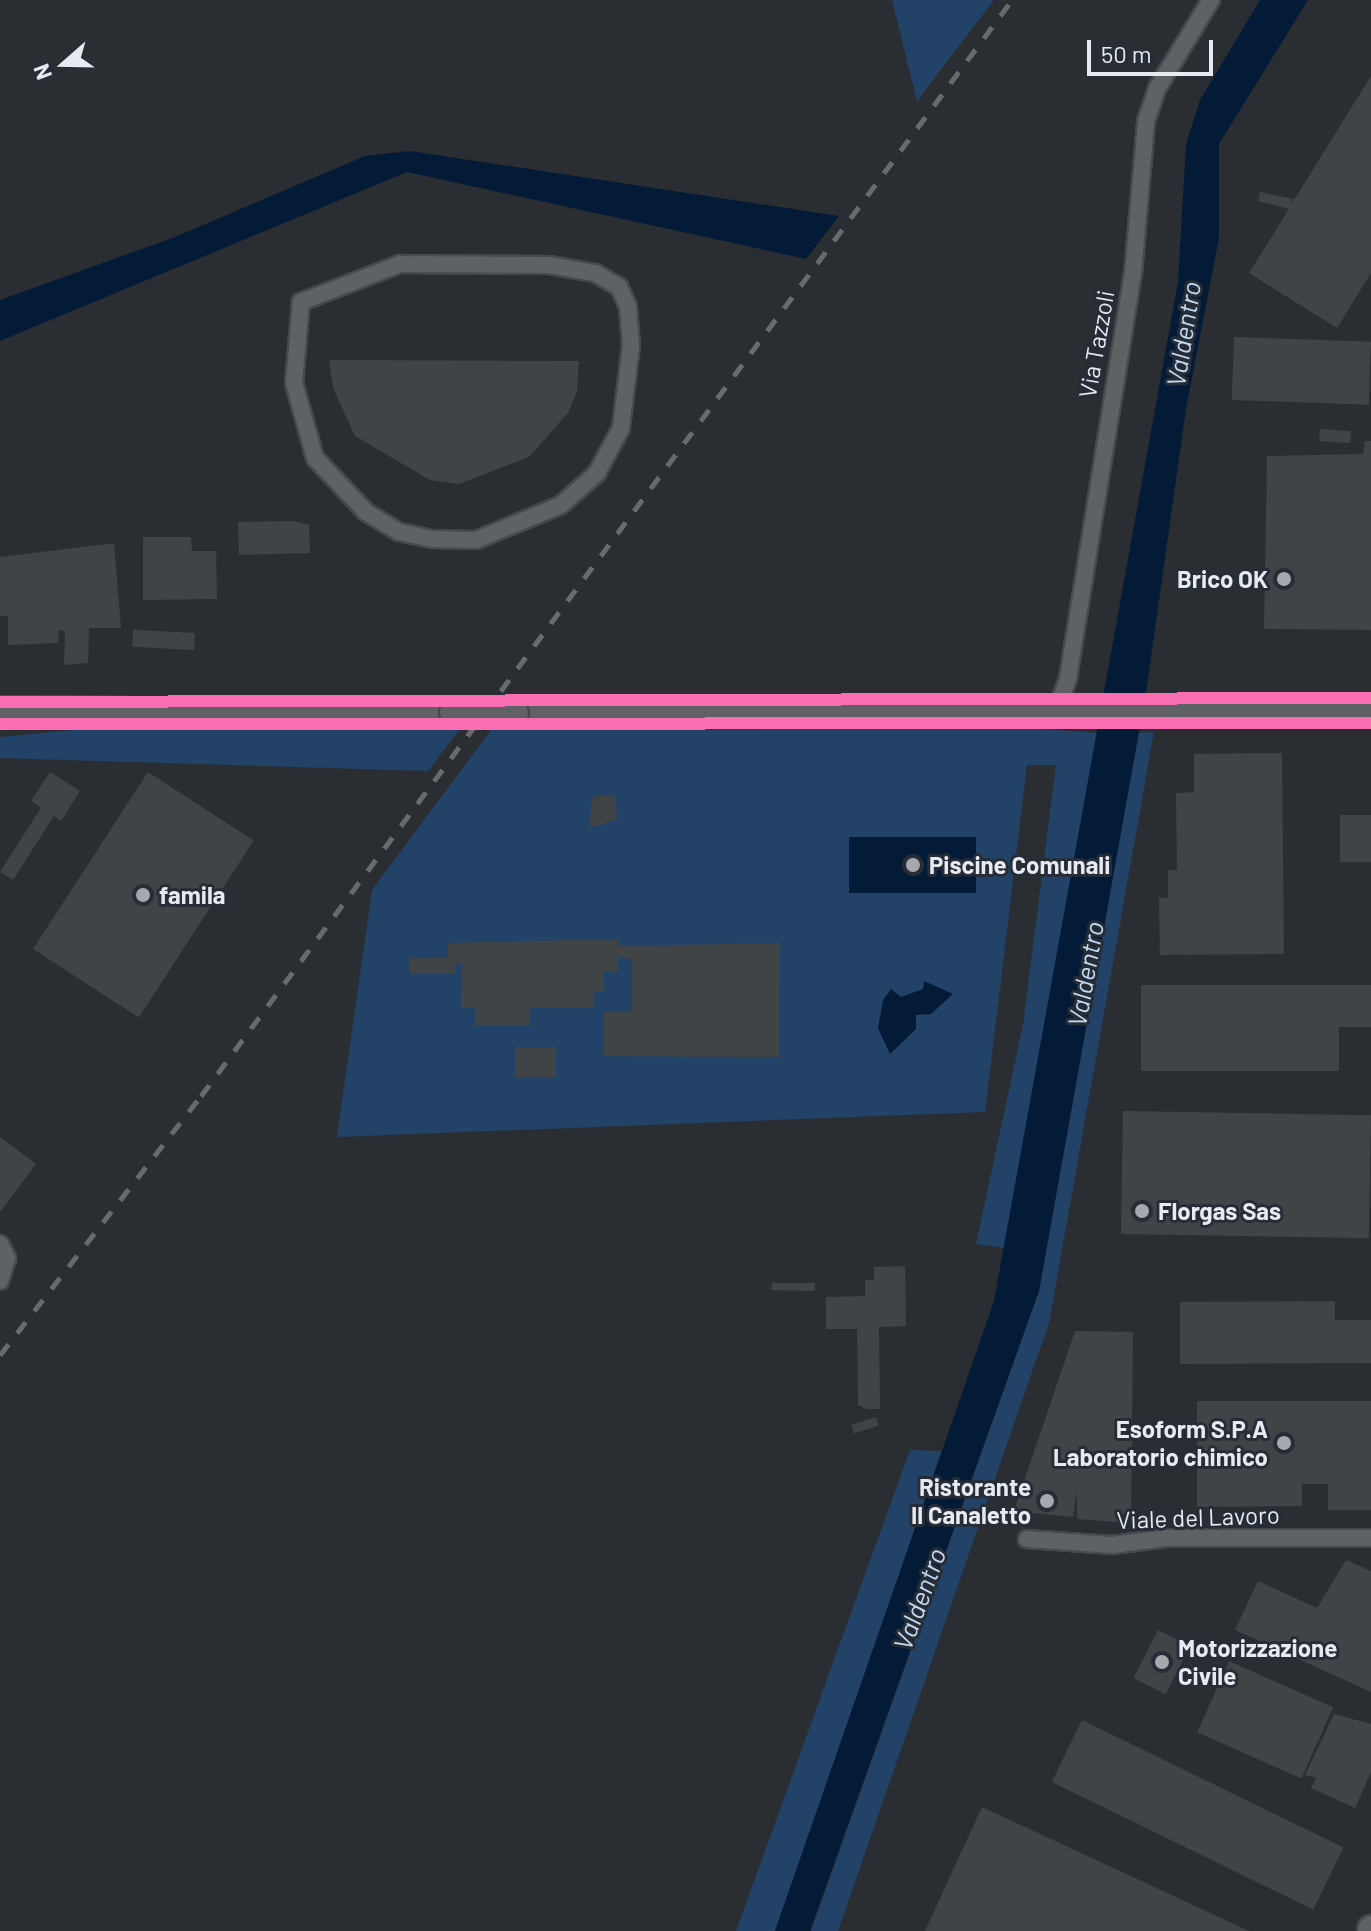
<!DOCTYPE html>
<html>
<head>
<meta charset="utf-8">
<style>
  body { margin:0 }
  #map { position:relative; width:1371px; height:1931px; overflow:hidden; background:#2a2e32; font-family:Barlow,sans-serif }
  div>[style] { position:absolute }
  .green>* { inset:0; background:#234267 }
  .water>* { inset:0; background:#041b38; transform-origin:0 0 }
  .building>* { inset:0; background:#404447; transform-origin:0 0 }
  .roads { filter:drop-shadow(2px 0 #46494d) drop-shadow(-2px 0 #46494d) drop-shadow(0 2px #46494d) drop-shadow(0 -2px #46494d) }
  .minor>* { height:16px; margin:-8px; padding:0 8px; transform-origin:8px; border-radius:8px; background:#5f6265 }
  .secondary>* { height:24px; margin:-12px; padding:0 12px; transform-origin:12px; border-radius:12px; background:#5f6265 }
  .rail>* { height:5px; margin-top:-2.5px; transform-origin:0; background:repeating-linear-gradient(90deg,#686b6e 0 14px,transparent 0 28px) }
  .bridges { filter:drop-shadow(2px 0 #46494d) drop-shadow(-2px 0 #46494d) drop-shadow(0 2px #46494d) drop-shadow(0 -2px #46494d) }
  .secondary-bridge>* { height:24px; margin:-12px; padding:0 12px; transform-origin:12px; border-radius:12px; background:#5f6265 }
  .cycleway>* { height:12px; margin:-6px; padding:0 6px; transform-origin:6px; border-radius:6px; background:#f96db3 }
  .dots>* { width:22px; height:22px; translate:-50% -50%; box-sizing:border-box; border:4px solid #272d36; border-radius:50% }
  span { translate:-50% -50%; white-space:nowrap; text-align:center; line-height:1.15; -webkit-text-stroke:6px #272d36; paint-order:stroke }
  .street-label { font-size:24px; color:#e7ebf1 }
  .poi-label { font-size:24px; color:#e7ebf1; font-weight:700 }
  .right { translate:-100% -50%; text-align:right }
  .left { translate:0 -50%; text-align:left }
  .water-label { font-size:26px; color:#c3daf6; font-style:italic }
  .north { position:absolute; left:24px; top:24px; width:80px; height:80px; -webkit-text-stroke:6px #272d36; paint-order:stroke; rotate:250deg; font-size:22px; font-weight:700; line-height:32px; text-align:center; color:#e7ebf1 }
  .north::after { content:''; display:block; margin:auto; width:28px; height:36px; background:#e7ebf1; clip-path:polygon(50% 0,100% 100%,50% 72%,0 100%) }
  .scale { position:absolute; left:1087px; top:40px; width:126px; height:36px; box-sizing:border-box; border:4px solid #e7ebf1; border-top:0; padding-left:10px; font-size:24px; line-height:28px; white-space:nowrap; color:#e7ebf1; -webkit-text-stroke:6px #272d36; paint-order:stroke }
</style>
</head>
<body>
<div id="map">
  <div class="green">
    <div style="clip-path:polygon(892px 0,994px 0,917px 101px)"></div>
    <div style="clip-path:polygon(137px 724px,459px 730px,428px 771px,0 758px,0 737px)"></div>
    <div style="clip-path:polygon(1030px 728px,1098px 733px,1005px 1248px,976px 1244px,1023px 1025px,1056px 765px,1027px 765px,985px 1112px,337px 1137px,372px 890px,491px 730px)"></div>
    <div style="clip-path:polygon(1154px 732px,1049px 1323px,838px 1931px,811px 1931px,1039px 1291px,1138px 733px)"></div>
    <div style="clip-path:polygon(910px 1450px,942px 1451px,775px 1931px,736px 1931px)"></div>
  </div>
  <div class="water">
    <div style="clip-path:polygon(1260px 0,1308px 0,1219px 144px,1219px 238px,1186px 409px,1146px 693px,1039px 1291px,810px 1931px,775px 1931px,994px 1301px,1178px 282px,1186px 144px,1200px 100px)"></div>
    <div style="clip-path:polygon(410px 151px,839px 216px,806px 259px,407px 172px,0 341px,0 300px,175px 237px,365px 156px)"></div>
    <div style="left:976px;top:837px;width:56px;height:127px;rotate:90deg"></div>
    <div style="clip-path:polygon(924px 981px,953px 994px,931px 1014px,916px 1015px,916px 1029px,890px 1054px,878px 1028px,883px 1000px,891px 989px,901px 997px,923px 989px)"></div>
  </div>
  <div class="building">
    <div style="clip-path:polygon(1371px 76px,1371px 273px,1337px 328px,1249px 273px,1289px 209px,1258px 201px,1260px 192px,1293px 199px,1291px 205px)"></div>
    <div style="left:1234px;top:337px;width:137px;height:63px;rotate:2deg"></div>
    <div style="clip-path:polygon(329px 360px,579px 361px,577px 391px,568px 413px,529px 457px,459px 484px,430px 480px,355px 436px,333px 388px)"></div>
    <div style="left:1320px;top:429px;width:31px;height:12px;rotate:4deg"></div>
    <div style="clip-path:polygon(1365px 441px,1371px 441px,1371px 630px,1264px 629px,1267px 456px,1363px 454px)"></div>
    <div style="clip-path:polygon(293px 521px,309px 525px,310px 553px,239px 555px,238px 522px)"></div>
    <div style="clip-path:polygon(143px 537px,191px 537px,192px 551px,216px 551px,217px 599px,143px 600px)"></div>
    <div style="clip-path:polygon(114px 543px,121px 628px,89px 628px,88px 663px,64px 665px,65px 631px,59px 630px,58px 643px,8px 645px,8px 616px,0 616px,0 557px)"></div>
    <div style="left:195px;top:633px;width:17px;height:62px;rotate:93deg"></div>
    <div style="clip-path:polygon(1282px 753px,1284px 954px,1160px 955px,1159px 898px,1168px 898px,1168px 870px,1177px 870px,1176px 793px,1194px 792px,1194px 754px)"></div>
    <div style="clip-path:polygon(50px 772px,80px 791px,61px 821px,54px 816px,13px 880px,0 872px,41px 808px,31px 801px)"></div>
    <div style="left:148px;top:772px;width:126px;height:211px;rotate:33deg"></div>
    <div style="clip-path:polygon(615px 795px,617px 820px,589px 828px,593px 796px)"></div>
    <div style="left:1371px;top:815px;width:47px;height:31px;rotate:90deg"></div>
    <div style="clip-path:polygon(575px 940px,619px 940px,619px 946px,780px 943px,779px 1057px,603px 1056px,604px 1012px,632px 1012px,632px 959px,618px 958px,618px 971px,604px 971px,604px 991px,593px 991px,593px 1008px,530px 1008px,530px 1026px,475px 1026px,475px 1008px,461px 1008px,462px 963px,455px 963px,455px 974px,410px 974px,410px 958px,448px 958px,448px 943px)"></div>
    <div style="clip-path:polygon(1141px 985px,1371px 985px,1371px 1027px,1339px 1027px,1339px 1071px,1141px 1071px)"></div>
    <div style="left:515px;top:1047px;width:41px;height:30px"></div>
    <div style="left:1123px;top:1111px;width:248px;height:123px;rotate:1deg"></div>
    <div style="clip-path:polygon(0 1137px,36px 1164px,0 1212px)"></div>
    <div style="clip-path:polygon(905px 1266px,906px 1326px,879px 1327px,880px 1409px,867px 1409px,858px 1405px,857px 1329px,826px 1329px,826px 1297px,865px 1296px,865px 1280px,874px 1280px,874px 1267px)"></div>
    <div style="clip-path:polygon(772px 1283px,815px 1283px,815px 1291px,771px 1290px)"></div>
    <div style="clip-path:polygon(1335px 1301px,1335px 1320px,1371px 1320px,1371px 1363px,1180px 1364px,1180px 1302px)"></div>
    <div style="clip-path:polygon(1075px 1331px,1133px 1332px,1131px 1523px,1077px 1519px,1077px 1491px,1073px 1517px,1014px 1511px)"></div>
    <div style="clip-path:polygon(1197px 1401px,1371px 1401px,1371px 1510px,1328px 1510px,1328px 1484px,1302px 1484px,1302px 1506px,1197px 1507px)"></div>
    <div style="left:876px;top:1417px;width:9px;height:26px;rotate:72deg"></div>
    <div style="clip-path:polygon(1346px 1560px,1371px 1571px,1371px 1692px,1235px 1630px,1258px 1581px,1317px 1608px)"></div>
    <div style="left:1158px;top:1630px;width:36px;height:54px;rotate:27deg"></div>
    <div style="left:1229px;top:1661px;width:114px;height:78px;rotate:24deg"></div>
    <div style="clip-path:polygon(1334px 1714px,1371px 1724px,1371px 1772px,1355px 1808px,1311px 1788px,1316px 1778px,1305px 1775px)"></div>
    <div style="left:1082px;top:1720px;width:291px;height:69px;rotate:26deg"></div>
    <div style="clip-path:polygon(982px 1807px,1249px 1931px,925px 1931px)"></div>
  </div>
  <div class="roads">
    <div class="minor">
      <div style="left:400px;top:264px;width:149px;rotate:0.4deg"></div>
      <div style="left:549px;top:265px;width:47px;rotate:9.9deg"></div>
      <div style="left:595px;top:273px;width:28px;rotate:30deg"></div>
      <div style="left:619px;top:287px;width:21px;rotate:65deg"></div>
      <div style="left:628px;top:306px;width:40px;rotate:85.7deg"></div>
      <div style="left:631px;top:346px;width:83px;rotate:97deg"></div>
      <div style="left:621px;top:428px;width:51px;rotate:118.1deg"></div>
      <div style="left:597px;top:473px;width:48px;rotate:138.4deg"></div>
      <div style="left:561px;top:505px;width:92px;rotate:157.6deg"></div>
      <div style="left:476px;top:540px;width:44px;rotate:-178.7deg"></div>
      <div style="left:432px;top:539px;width:34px;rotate:-168deg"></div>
      <div style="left:399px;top:532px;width:39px;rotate:-149deg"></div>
      <div style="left:366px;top:512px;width:74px;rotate:-133.4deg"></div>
      <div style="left:315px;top:458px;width:78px;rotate:-105.6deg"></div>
      <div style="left:294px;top:383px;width:81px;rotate:-85.1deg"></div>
      <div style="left:301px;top:302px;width:106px;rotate:-21deg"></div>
      <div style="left:1057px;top:709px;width:33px;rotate:-70deg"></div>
      <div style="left:1068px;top:678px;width:409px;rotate:-80.9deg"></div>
      <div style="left:1133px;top:274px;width:154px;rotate:-85.1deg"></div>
      <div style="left:1146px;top:121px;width:36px;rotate:-71deg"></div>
      <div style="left:1158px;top:87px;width:102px;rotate:-58.7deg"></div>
      <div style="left:0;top:1244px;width:16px;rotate:63deg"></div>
      <div style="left:7px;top:1258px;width:24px;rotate:107deg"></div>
      <div style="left:1027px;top:1539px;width:85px;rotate:4deg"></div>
      <div style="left:1112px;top:1545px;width:55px;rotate:-7.3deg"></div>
      <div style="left:1167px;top:1538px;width:204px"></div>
    </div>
    <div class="secondary">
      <div style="left:0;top:709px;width:452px;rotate:0.4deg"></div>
      <div style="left:516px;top:713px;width:855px;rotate:-0.2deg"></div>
      <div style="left:1370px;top:1931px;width:3px;rotate:-72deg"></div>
    </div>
  </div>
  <div class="rail">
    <div style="left:0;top:1355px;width:328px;rotate:-52.2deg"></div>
    <div style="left:201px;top:1096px;width:1363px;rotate:-53.5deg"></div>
  </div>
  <div class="bridges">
    <div class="secondary-bridge">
      <div style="left:452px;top:712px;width:64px;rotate:0.9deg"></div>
    </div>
  </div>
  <div class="cycleway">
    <div style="left:0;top:702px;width:1371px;rotate:-0.17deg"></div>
    <div style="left:0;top:724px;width:1371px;rotate:-0.04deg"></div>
  </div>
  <div class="dots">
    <div style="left:1284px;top:579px;background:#a5a9ae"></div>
    <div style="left:913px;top:865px;background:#a5a9ae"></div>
    <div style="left:143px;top:895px;background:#a5a9ae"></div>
    <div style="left:1142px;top:1211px;background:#a5a9ae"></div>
    <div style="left:1284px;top:1443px;background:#a5a9ae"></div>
    <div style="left:1047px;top:1501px;background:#a5a9ae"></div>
    <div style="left:1162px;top:1662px;background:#a5a9ae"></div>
  </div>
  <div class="street-label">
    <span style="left:1096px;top:344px;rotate:-80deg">Via Tazzoli</span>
    <span style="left:1198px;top:1517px;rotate:-2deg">Viale del Lavoro</span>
  </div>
  <div class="poi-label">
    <span class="right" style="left:1268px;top:579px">Brico OK</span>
    <span class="left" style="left:929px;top:865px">Piscine Comunali</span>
    <span class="left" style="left:159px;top:895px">famila</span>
    <span class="left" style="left:1158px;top:1211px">Florgas Sas</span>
    <span class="right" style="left:1268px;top:1443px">Esoform S.P.A<br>Laboratorio chimico</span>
    <span class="right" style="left:1031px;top:1501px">Ristorante<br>Il Canaletto</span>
    <span class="left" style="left:1178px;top:1662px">Motorizzazione<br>Civile</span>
  </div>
  <div class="water-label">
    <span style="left:1183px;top:334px;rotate:-81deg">Valdentro</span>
    <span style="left:1085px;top:974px;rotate:-80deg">Valdentro</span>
    <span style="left:919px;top:1599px;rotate:-70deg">Valdentro</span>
  </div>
  <div class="north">N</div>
  <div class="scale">50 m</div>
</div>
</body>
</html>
